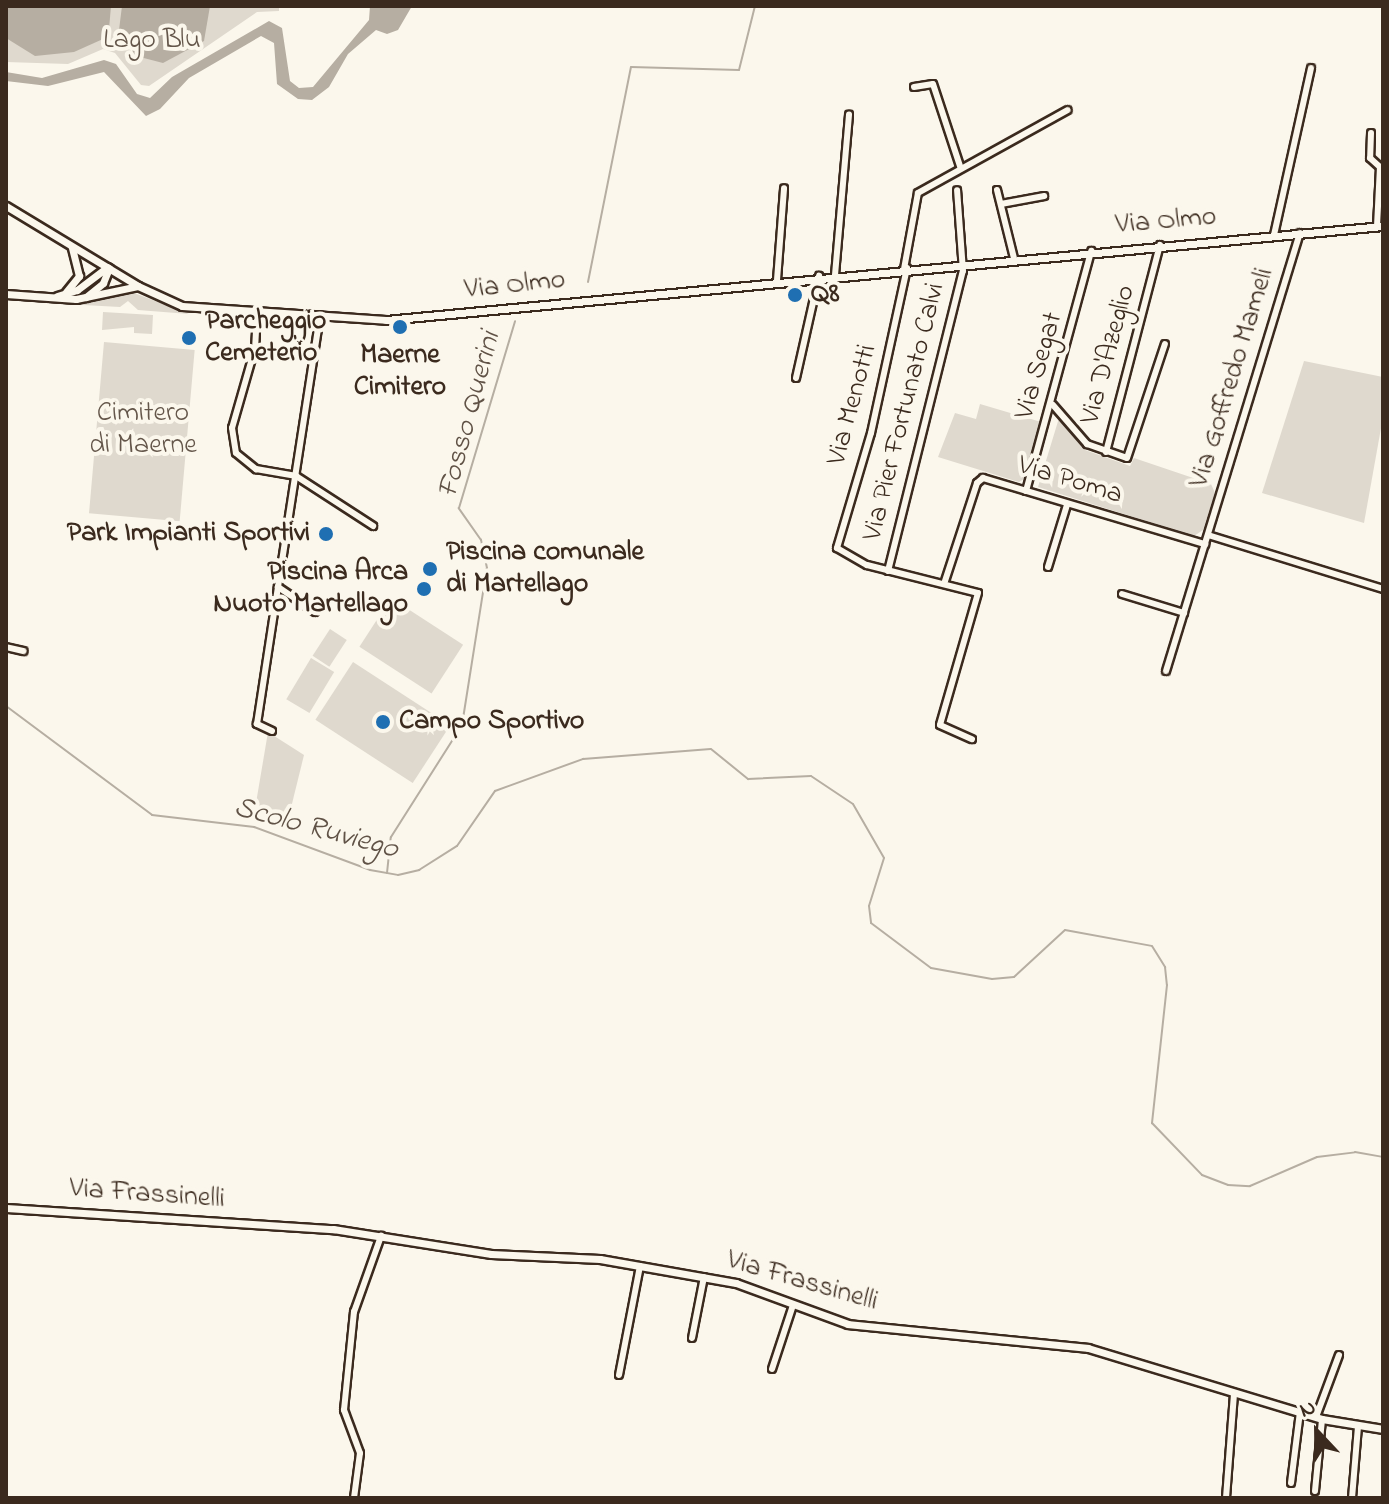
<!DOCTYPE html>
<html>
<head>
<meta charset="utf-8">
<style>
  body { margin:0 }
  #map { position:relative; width:1389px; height:1504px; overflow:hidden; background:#fbf7ec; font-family:"Indie Flower",sans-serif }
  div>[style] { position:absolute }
  .green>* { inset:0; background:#dfd9ce; transform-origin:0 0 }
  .water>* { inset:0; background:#b6aea2 }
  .stream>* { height:2px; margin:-1px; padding:0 1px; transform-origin:1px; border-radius:1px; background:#b6aea2 }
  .roads { filter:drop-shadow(2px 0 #3b2a1e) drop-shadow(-2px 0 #3b2a1e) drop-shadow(0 2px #3b2a1e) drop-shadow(0 -2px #3b2a1e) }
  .minor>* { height:6px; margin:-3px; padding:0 3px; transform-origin:3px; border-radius:3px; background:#fbf7ec }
  .tertiary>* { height:7px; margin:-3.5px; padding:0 3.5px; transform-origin:3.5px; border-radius:3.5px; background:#fbf7ec }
  .dots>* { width:22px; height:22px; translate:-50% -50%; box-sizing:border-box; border:4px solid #fbf7ec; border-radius:50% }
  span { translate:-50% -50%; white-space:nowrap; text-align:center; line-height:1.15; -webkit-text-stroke:8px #fbf7ec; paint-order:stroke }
  .park-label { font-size:28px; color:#64564a }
  .street-label { font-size:28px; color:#3b2a1e }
  .poi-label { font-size:28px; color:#3b2a1e; font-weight:700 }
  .left { translate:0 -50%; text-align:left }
  .right { translate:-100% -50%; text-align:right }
  .water-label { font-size:30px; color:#605246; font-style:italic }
  .frame { position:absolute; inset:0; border:8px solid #3b2a1e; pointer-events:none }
  .north { position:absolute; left:1277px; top:1392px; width:80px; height:80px; -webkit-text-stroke:6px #fbf7ec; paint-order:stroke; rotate:338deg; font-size:22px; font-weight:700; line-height:32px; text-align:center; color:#3b2a1e }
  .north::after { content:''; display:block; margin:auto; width:28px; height:36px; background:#3b2a1e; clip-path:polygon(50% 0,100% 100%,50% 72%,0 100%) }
</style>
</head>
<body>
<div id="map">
  <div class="green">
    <div style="clip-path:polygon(6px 6px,279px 6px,279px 11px,257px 12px,149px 86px,141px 85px,115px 53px,103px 49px,68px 64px,6px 62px)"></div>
    <div style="clip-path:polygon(129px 291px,189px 314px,138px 310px,128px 301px,120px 307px,65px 304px)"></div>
    <div style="clip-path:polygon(103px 312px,153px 315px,152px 334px,134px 333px,134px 327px,102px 330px)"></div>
    <div style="left:104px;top:342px;width:91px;height:172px;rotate:5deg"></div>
    <div style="clip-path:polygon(1304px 361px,1383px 377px,1383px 417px,1364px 523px,1262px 493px)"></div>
    <div style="clip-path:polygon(980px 404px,1041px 422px,1024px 479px,1019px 482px,938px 457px,955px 413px,976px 419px)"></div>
    <div style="clip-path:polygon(1059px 418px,1085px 450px,1130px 466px,1134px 458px,1211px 484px,1215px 493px,1203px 530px,1194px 536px,1038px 487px)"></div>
    <div style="left:391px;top:598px;width:86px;height:58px;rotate:33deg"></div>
    <div style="left:330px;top:629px;width:20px;height:32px;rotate:33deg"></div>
    <div style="left:311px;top:658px;width:27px;height:48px;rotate:31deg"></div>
    <div style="left:353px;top:662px;width:116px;height:69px;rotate:33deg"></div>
    <div style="clip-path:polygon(268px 732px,304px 755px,288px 820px,255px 809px)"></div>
  </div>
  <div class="water">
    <div style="clip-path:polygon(6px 6px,111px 6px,109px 29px,103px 39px,74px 52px,35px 56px,6px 38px)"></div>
    <div style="clip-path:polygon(122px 6px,210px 6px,204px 41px,163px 63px,136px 56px,118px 38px)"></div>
    <div style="clip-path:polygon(370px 6px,412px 6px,398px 30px,387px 34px,376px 30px,348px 54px,329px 87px,312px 100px,298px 99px,277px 84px,274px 43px,261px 36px,189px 78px,160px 109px,146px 116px,104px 72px,48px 86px,6px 81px,6px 72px,42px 78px,104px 60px,116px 64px,137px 94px,150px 98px,172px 77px,269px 21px,282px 28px,290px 81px,299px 88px,313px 87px,369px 20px)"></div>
  </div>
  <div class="stream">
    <div style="left:588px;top:282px;width:219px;rotate:-78.7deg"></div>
    <div style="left:631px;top:67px;width:108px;rotate:1.6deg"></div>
    <div style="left:739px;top:70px;width:66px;rotate:-76deg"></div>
    <div style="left:6px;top:706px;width:182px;rotate:36.7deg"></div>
    <div style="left:152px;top:815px;width:103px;rotate:6.7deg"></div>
    <div style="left:254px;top:827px;width:124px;rotate:20.3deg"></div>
    <div style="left:370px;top:870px;width:28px;rotate:10deg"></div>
    <div style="left:398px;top:875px;width:22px;rotate:-13deg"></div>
    <div style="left:419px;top:870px;width:45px;rotate:-32.3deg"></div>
    <div style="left:457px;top:846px;width:67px;rotate:-55.4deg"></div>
    <div style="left:495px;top:791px;width:94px;rotate:-20deg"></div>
    <div style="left:583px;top:759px;width:128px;rotate:-4.5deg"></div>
    <div style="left:711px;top:749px;width:48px;rotate:39deg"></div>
    <div style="left:748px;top:779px;width:63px;rotate:-2.7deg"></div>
    <div style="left:811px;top:776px;width:50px;rotate:33.7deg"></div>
    <div style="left:853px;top:804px;width:62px;rotate:60.1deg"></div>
    <div style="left:884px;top:858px;width:50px;rotate:107.4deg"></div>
    <div style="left:869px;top:906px;width:17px;rotate:83deg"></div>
    <div style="left:871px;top:923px;width:75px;rotate:36.9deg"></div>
    <div style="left:931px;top:968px;width:62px;rotate:10.2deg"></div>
    <div style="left:992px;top:979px;width:22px;rotate:-5deg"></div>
    <div style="left:1014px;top:977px;width:69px;rotate:-42.7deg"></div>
    <div style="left:1065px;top:930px;width:88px;rotate:10.4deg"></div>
    <div style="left:1152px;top:946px;width:25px;rotate:58deg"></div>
    <div style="left:1165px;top:967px;width:18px;rotate:84deg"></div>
    <div style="left:1167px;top:985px;width:139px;rotate:96.2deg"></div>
    <div style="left:1152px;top:1123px;width:72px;rotate:46.1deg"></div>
    <div style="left:1202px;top:1175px;width:28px;rotate:21deg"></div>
    <div style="left:1228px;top:1185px;width:22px;rotate:3deg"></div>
    <div style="left:1250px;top:1186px;width:73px;rotate:-23.4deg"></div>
    <div style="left:1317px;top:1157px;width:38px;rotate:-7deg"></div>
    <div style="left:1355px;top:1152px;width:28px;rotate:10deg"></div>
    <div style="left:387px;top:873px;width:36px;rotate:-84deg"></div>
    <div style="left:391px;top:837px;width:133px;rotate:-57.6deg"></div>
    <div style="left:462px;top:725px;width:159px;rotate:-81deg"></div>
    <div style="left:487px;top:568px;width:29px;rotate:-102deg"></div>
    <div style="left:481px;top:540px;width:39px;rotate:-125deg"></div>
    <div style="left:459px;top:508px;width:195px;rotate:-73.3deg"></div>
  </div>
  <div class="roads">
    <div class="minor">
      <div style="left:914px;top:87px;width:19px;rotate:-9deg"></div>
      <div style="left:933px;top:84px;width:89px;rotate:71.8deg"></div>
      <div style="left:1371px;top:133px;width:25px;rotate:92deg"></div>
      <div style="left:1370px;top:158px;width:13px;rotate:42deg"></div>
      <div style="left:1380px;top:167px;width:59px;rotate:92.9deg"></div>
      <div style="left:997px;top:190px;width:70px;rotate:76deg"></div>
      <div style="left:1001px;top:204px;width:44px;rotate:-10.5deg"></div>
      <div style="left:1274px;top:235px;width:171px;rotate:-77.5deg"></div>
      <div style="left:907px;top:268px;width:169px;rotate:102.3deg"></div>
      <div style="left:871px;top:433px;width:120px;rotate:106.5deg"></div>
      <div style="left:837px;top:548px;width:34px;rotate:30deg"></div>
      <div style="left:867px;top:565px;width:114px;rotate:14.2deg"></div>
      <div style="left:978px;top:593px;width:137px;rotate:106.1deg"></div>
      <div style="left:940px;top:725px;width:35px;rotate:24deg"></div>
      <div style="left:904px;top:269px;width:77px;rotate:-79.6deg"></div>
      <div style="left:918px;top:193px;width:171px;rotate:-29deg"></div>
      <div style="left:835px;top:275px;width:161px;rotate:-85deg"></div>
      <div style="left:777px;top:280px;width:92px;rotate:-85.6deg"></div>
      <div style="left:257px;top:312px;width:36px;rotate:93deg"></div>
      <div style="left:255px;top:348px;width:83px;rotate:106deg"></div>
      <div style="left:232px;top:428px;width:25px;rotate:81deg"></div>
      <div style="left:236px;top:453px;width:26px;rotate:39deg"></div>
      <div style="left:256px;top:469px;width:41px;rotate:9.9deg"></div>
      <div style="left:296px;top:476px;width:92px;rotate:33deg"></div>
      <div style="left:796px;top:378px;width:105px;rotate:-77.3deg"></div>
      <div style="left:1053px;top:405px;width:52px;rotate:48.9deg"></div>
      <div style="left:1087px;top:444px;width:42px;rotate:19.3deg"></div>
      <div style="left:1127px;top:458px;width:120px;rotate:-71.6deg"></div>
      <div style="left:1106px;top:452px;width:214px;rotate:-75.4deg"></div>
      <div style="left:1026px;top:491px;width:249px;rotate:-74.8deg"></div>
      <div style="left:1208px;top:535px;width:183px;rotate:17.1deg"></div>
      <div style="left:1048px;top:567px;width:65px;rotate:-73deg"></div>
      <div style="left:888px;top:571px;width:309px;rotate:-76deg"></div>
      <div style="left:963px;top:271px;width:81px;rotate:-94.2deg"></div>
      <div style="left:945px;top:581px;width:103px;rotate:-71.9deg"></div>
      <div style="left:977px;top:483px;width:8px;rotate:-40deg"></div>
      <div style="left:983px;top:478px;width:232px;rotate:16.6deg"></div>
      <div style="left:1122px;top:594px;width:65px;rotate:17deg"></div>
      <div style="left:315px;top:612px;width:45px;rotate:-146deg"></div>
      <div style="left:278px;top:587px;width:275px;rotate:-81.2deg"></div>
      <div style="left:6px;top:647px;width:18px;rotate:13deg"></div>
      <div style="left:1166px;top:671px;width:458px;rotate:-73deg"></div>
      <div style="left:272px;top:731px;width:17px;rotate:-155deg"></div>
      <div style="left:257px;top:724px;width:139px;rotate:-81.3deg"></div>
      <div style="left:692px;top:1338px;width:62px;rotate:-78.9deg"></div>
      <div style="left:772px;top:1369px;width:67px;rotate:-71.8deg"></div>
      <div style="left:619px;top:1375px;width:111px;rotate:-79.1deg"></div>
      <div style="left:1316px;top:1417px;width:66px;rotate:-69.6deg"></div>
      <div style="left:1291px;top:1483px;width:72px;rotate:-82.8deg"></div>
      <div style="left:1315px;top:1491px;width:72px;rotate:-84.4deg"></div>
      <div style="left:354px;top:1498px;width:45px;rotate:-82.4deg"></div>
      <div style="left:360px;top:1453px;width:46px;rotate:-110.4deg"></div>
      <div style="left:344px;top:1410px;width:99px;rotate:-84.2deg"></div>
      <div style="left:354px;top:1312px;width:81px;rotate:-70.4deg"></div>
      <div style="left:1226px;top:1498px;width:105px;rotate:-85.6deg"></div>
      <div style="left:1352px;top:1498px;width:72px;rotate:-85.2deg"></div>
    </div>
    <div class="tertiary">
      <div style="left:6px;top:206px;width:154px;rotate:31.2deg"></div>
      <div style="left:138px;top:286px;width:48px;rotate:24.4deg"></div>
      <div style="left:182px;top:306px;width:204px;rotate:3.9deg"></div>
      <div style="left:386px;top:320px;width:1001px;rotate:-5.39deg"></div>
      <div style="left:66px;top:292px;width:21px;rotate:-51deg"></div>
      <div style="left:79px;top:276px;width:30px;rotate:-104deg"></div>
      <div style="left:6px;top:294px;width:70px;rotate:4.1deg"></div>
      <div style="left:76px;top:299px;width:63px;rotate:-11.8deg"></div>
      <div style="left:57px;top:296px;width:21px;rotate:-17deg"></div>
      <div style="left:77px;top:290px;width:38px;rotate:-37deg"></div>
      <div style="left:86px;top:297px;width:22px;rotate:-39deg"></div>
      <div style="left:103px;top:283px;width:16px;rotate:-68deg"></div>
      <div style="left:6px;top:1208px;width:328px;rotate:3.7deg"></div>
      <div style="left:333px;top:1229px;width:160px;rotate:9deg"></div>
      <div style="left:491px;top:1254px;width:109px;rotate:2.6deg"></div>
      <div style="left:600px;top:1259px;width:138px;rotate:10deg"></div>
      <div style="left:736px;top:1283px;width:119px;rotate:20.1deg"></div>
      <div style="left:848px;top:1324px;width:241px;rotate:5.7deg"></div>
      <div style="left:1088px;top:1348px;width:245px;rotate:16.9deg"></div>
      <div style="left:1322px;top:1419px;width:62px;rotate:9.3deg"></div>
    </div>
  </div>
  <div class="dots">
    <div style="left:795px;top:295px;background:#1f6fb2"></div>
    <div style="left:400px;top:327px;background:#1f6fb2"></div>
    <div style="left:189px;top:338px;background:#1f6fb2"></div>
    <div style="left:326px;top:534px;background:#1f6fb2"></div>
    <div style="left:430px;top:569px;background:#1f6fb2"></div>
    <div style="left:424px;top:589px;background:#1f6fb2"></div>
    <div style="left:383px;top:722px;background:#1f6fb2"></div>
  </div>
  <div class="park-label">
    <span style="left:152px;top:41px">Lago Blu</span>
    <span style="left:143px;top:430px">Cimitero<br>di Maerne</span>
  </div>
  <div class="street-label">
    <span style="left:1166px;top:222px;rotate:-5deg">Via Olmo</span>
    <span style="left:515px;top:286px;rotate:-6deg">Via Olmo</span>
    <span style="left:1109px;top:355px;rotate:-75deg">Via D'Azeglio</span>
    <span style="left:1040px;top:366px;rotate:-74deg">Via Segat</span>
    <span style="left:1233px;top:378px;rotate:-73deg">Via Goffredo Mameli</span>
    <span style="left:853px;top:405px;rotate:-75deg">Via Menotti</span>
    <span style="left:905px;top:412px;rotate:-76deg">Via Pier Fortunato Calvi</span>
    <span style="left:1070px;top:481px;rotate:17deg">Via Poma</span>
    <span style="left:147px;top:1195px;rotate:4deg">Via Frassinelli</span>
    <span style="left:802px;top:1282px;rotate:16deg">Via Frassinelli</span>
  </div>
  <div class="poi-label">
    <span class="left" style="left:811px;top:295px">Q8</span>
    <span class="left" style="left:205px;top:338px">Parcheggio<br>Cemeterio</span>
    <span style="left:400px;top:372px">Maerne<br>Cimitero</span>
    <span class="right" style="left:310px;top:534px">Park Impianti Sportivi</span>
    <span class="left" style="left:446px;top:569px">Piscina comunale<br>di Martellago</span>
    <span class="right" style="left:408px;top:589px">Piscina Arca<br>Nuoto Martellago</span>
    <span class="left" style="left:399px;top:722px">Campo Sportivo</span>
  </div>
  <div class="water-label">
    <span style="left:470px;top:415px;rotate:-75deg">Fosso Querini</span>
    <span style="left:316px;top:829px;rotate:15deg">Scolo Ruviego</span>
  </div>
  <div class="frame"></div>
  <div class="north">N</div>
</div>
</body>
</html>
